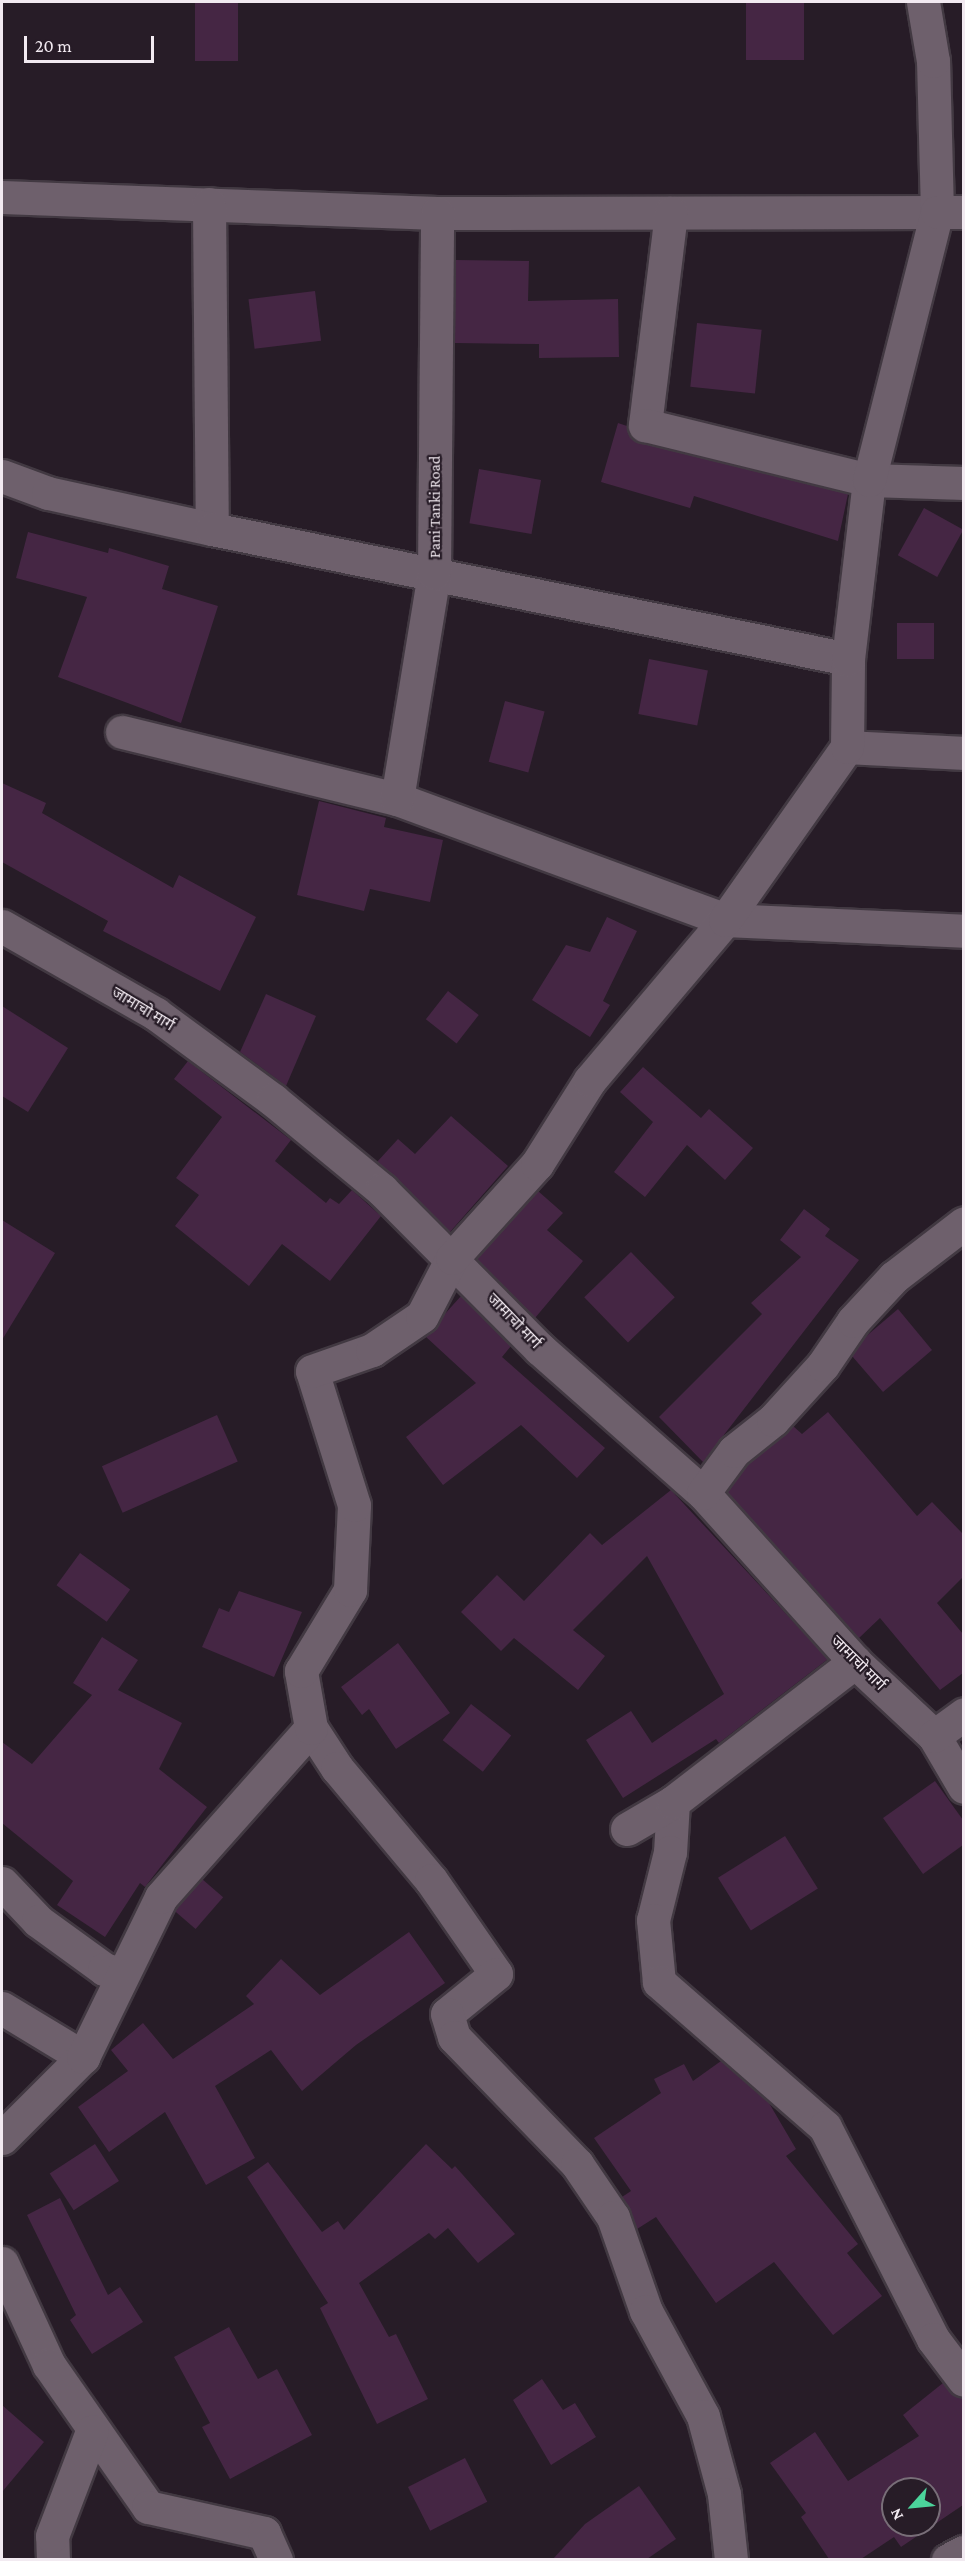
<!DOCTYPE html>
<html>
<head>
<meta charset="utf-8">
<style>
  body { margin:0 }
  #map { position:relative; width:965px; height:2561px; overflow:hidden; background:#271c27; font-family:"Crimson Pro","Noto Sans Devanagari",serif }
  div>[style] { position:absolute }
  .building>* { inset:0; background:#452644; transform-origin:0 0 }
  .roads { filter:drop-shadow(2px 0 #423942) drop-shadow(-2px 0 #423942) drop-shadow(0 2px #423942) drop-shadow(0 -2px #423942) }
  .minor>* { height:33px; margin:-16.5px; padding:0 16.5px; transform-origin:16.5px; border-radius:16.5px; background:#6e606c }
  span { translate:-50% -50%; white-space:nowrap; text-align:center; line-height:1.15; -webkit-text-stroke:4.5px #271c27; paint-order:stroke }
  .street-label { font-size:16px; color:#f2eaf1 }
  .frame { position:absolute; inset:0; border:3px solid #f2eaf1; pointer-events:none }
  .north { position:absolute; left:881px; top:2477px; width:60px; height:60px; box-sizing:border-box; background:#271c27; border:2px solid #786e78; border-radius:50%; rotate:243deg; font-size:16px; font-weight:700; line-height:24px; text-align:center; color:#f2eaf1 }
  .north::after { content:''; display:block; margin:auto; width:21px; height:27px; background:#4bd49b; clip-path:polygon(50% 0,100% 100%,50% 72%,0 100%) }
  .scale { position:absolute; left:24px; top:36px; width:130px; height:27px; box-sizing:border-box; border:3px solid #f2eaf1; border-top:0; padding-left:8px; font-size:18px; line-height:21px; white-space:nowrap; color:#f2eaf1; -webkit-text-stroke:4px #271c27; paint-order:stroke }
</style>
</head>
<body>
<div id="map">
  <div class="building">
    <div style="left:195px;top:2px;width:43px;height:59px"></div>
    <div style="left:746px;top:2px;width:58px;height:58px"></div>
    <div style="clip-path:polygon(455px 260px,529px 261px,528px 301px,618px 299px,619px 357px,539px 358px,539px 344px,455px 343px)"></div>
    <div style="left:315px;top:291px;width:50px;height:67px;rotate:83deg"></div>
    <div style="left:697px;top:323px;width:65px;height:64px;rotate:6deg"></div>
    <div style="clip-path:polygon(618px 423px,627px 426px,632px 439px,641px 443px,848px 494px,838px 541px,694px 496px,690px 508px,601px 482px)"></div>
    <div style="left:479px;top:469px;width:63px;height:55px;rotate:10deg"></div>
    <div style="left:924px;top:508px;width:45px;height:54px;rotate:29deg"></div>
    <div style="clip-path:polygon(28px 532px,108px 553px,109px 548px,169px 566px,162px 589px,218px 606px,181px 723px,58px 677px,87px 597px,16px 578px)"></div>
    <div style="left:897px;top:623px;width:37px;height:36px"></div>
    <div style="left:649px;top:659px;width:60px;height:56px;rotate:11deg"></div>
    <div style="left:505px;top:701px;width:41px;height:63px;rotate:15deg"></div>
    <div style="clip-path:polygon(2px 783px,46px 803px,42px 813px,173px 888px,179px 875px,256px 917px,220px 991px,103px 931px,108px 921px,2px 862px)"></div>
    <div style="clip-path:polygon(319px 801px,386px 818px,384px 827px,443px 840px,430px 902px,370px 889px,364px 911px,297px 895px)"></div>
    <div style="clip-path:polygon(607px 917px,637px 931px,603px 1001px,610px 1005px,590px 1037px,532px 1000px,566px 945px,590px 952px)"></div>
    <div style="left:448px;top:991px;width:39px;height:36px;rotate:38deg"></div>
    <div style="clip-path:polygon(266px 994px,316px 1016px,286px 1086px,240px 1052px)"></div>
    <div style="clip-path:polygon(2px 1006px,68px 1048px,28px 1112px,2px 1096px)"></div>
    <div style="clip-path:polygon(188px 1061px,291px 1140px,275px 1161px,326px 1203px,330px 1198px,339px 1204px,352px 1190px,381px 1216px,330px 1281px,282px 1244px,249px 1286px,175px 1226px,199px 1195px,176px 1178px,222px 1117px,174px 1079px)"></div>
    <div style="clip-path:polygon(643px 1067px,701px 1118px,709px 1109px,753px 1148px,725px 1180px,687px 1145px,645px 1197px,614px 1172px,653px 1122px,620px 1092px)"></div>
    <div style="clip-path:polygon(451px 1116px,508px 1166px,450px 1232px,377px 1162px,398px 1139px,415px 1154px)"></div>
    <div style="clip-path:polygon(538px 1191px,563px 1213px,547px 1230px,583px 1261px,535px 1318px,477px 1259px)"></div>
    <div style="clip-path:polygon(804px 1209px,830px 1229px,825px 1236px,859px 1260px,703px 1462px,659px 1417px,762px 1314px,751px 1303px,801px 1257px,780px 1240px)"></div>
    <div style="clip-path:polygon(2px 1220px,55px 1253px,2px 1340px)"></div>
    <div style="left:631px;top:1252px;width:63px;height:65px;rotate:46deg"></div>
    <div style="clip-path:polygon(461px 1296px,511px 1346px,502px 1357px,605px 1448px,577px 1478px,521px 1425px,443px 1485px,406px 1437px,476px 1383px,425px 1336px)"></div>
    <div style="clip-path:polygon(898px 1309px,932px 1350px,883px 1392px,852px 1356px,864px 1338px)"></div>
    <div style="clip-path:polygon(828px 1412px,917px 1516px,932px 1502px,963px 1534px,963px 1577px,937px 1603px,963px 1634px,963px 1673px,940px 1690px,880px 1618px,859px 1638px,727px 1492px,748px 1464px,793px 1426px,802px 1434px)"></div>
    <div style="left:217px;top:1415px;width:51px;height:126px;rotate:66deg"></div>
    <div style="clip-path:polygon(671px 1490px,828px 1659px,719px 1743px,716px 1739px,623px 1798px,586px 1740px,631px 1711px,652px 1743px,724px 1694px,647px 1556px,573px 1630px,605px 1656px,578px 1690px,514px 1638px,501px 1651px,461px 1612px,497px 1575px,524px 1601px,590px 1533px,602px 1545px)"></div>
    <div style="left:80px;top:1553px;width:62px;height:40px;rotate:36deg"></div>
    <div style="clip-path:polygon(239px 1591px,302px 1612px,274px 1677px,202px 1647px,219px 1608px,229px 1612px)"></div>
    <div style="clip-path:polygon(102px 1637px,138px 1660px,118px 1690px,182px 1723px,159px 1769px,207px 1807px,145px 1887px,140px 1883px,105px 1937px,57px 1905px,73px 1881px,2px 1823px,2px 1742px,32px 1764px,92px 1695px,73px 1683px)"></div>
    <div style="clip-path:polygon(398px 1643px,450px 1713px,396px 1749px,369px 1709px,362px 1715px,341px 1687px)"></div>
    <div style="left:471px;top:1704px;width:51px;height:46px;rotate:38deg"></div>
    <div style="clip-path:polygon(935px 1781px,963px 1820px,963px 1845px,923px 1874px,883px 1818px)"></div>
    <div style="left:785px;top:1836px;width:62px;height:79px;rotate:58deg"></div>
    <div style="left:202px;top:1879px;width:28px;height:42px;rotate:41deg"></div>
    <div style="clip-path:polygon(409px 1932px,445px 1983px,356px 2045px,302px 2091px,271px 2050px,215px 2086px,255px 2158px,206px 2185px,165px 2112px,109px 2152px,78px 2107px,128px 2071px,111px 2050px,143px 2023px,173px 2059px,254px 2004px,246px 1996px,281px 1959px,320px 1995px)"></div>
    <div style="clip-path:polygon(721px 2061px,769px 2103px,796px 2149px,786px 2156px,858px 2244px,847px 2253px,882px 2296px,833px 2335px,774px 2262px,716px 2303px,656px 2217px,637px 2229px,622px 2197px,631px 2191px,594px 2138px,661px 2093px,654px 2079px,684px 2064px,693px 2081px)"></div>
    <div style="left:95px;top:2144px;width:44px;height:54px;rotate:57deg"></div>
    <div style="clip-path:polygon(426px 2144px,452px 2169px,455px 2166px,515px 2234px,478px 2263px,448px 2228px,435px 2239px,429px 2233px,359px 2283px,389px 2337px,396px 2334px,428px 2399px,377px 2424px,320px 2308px,328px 2303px,247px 2177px,268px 2162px,322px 2232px,338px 2221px,344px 2230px)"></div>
    <div style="clip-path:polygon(60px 2198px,108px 2295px,120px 2287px,143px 2322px,92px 2354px,70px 2320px,76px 2315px,27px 2215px)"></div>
    <div style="clip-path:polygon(229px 2327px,258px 2379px,277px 2369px,312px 2435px,230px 2479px,202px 2427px,210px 2423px,174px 2357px)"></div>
    <div style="clip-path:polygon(542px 2379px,563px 2410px,575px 2403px,596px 2437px,551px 2465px,513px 2400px)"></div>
    <div style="clip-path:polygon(evenodd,943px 2383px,963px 2398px,963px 2505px,901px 2547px,894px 2537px,861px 2559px,829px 2559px,801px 2517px,806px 2513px,770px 2463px,815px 2432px,848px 2481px,919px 2436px,903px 2415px,943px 2383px,893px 2489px,929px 2489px,929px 2525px,893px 2525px,893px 2489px)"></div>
    <div style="clip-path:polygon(2px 2405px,44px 2442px,2px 2492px)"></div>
    <div style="left:465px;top:2458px;width:49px;height:64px;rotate:63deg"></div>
    <div style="clip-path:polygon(639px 2486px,676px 2539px,647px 2559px,553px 2559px,585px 2524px)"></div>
  </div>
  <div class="roads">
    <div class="minor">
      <div style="left:2px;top:197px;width:435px;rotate:2.1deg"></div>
      <div style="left:437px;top:213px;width:500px;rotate:-0.11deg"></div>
      <div style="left:937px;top:212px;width:151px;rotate:-91.5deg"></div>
      <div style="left:933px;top:61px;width:60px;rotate:-99.6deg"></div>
      <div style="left:209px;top:204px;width:325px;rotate:89.5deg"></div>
      <div style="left:671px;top:213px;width:214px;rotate:97deg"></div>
      <div style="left:645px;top:425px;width:231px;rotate:13.8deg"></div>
      <div style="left:869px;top:480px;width:95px;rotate:1.8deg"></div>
      <div style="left:2px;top:476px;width:49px;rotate:20.3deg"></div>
      <div style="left:48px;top:493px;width:168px;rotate:12.4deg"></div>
      <div style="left:212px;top:529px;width:649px;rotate:11.55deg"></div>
      <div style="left:122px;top:732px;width:283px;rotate:13.7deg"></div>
      <div style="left:397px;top:799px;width:350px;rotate:20.2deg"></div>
      <div style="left:725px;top:920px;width:239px;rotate:2.6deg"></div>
      <div style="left:847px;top:747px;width:117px;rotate:2.9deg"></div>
      <div style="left:397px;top:799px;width:229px;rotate:-80.7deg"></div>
      <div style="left:434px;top:573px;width:360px;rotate:-89.5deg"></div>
      <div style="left:2px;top:926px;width:177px;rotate:29.7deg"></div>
      <div style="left:156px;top:1014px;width:145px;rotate:36.3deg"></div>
      <div style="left:273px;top:1100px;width:141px;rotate:39.5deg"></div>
      <div style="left:382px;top:1190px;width:224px;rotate:45.2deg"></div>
      <div style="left:540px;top:1349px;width:217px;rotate:41.5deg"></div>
      <div style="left:703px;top:1493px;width:227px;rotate:48deg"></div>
      <div style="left:855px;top:1662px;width:108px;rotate:43.1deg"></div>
      <div style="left:934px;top:1736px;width:59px;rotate:59.5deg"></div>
      <div style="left:703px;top:1493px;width:52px;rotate:-53.6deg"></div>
      <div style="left:734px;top:1451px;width:50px;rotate:-38.5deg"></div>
      <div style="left:773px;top:1420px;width:74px;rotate:-47.7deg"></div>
      <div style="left:823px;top:1365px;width:53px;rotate:-55.7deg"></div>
      <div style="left:853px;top:1321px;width:60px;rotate:-47deg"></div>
      <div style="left:894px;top:1277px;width:88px;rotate:-37.6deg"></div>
      <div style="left:311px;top:1728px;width:48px;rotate:57deg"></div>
      <div style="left:337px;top:1768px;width:146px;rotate:50deg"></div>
      <div style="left:431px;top:1880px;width:114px;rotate:55.3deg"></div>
      <div style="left:496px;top:1974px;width:63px;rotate:140.8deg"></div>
      <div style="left:447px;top:2014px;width:24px;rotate:73deg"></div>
      <div style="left:454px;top:2037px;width:177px;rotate:45.9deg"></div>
      <div style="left:577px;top:2164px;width:64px;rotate:55.8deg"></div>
      <div style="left:613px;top:2217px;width:100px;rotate:70.7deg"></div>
      <div style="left:646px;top:2311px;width:119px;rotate:61.5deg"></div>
      <div style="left:703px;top:2416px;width:81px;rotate:74.9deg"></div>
      <div style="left:724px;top:2494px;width:66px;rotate:83.9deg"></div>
      <div style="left:934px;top:1736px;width:37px;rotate:-36deg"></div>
      <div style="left:673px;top:1802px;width:50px;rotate:93.4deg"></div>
      <div style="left:670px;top:1852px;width:70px;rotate:104deg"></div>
      <div style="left:653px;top:1920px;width:62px;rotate:84.5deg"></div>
      <div style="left:659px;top:1982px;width:220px;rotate:41.1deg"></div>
      <div style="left:825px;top:2127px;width:238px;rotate:63deg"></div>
      <div style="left:933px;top:2339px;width:51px;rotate:52.9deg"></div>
      <div style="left:627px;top:1829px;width:53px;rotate:-30.4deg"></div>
      <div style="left:673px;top:1802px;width:230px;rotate:-37.6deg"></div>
      <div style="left:2px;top:1883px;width:52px;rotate:46.5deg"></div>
      <div style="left:38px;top:1921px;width:82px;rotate:36deg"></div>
      <div style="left:104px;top:1969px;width:19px;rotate:16deg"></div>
      <div style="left:2px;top:2008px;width:95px;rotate:31.2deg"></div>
      <div style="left:2px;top:2138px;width:115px;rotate:-45deg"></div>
      <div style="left:83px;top:2057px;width:178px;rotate:-64deg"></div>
      <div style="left:161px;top:1897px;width:226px;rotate:-48.4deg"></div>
      <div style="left:311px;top:1728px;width:58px;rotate:-100deg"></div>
      <div style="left:301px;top:1671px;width:95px;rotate:-58.8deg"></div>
      <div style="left:350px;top:1590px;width:85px;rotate:-87.3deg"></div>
      <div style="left:354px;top:1505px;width:140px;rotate:-107.4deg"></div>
      <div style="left:312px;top:1371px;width:64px;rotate:-19.3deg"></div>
      <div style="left:372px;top:1350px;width:60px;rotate:-34.2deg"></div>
      <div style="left:422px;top:1316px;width:65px;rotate:-62.7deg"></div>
      <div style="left:452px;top:1258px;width:127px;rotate:-47.9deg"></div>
      <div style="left:537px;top:1164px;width:99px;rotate:-57.8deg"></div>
      <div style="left:590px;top:1080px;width:209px;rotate:-49.8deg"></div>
      <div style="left:725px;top:920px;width:212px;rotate:-54.8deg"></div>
      <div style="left:847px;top:747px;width:88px;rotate:-89.3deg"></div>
      <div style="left:848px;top:659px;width:180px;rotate:-83.3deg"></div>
      <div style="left:869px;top:480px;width:276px;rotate:-75.8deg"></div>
      <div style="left:937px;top:212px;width:27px"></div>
      <div style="left:2px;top:2263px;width:112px;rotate:65.3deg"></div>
      <div style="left:49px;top:2365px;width:173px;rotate:55.1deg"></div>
      <div style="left:148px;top:2507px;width:119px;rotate:12.6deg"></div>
      <div style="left:264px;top:2533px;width:30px;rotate:66deg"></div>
      <div style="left:53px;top:2560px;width:24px;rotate:-92deg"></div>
      <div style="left:52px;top:2536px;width:112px;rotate:-69.1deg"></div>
      <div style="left:948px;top:2560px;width:18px;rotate:-27deg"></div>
    </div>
  </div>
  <div class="street-label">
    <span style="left:435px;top:507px;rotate:-90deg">Pani Tanki Road</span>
    <span style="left:143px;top:1009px;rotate:31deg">जामाचो मार्ग</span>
    <span style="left:514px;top:1321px;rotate:46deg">जामाचो मार्ग</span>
    <span style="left:858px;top:1663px;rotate:45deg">जामाचो मार्ग</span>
  </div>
  <div class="frame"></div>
  <div class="north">N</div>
  <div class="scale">20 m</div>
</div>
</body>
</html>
